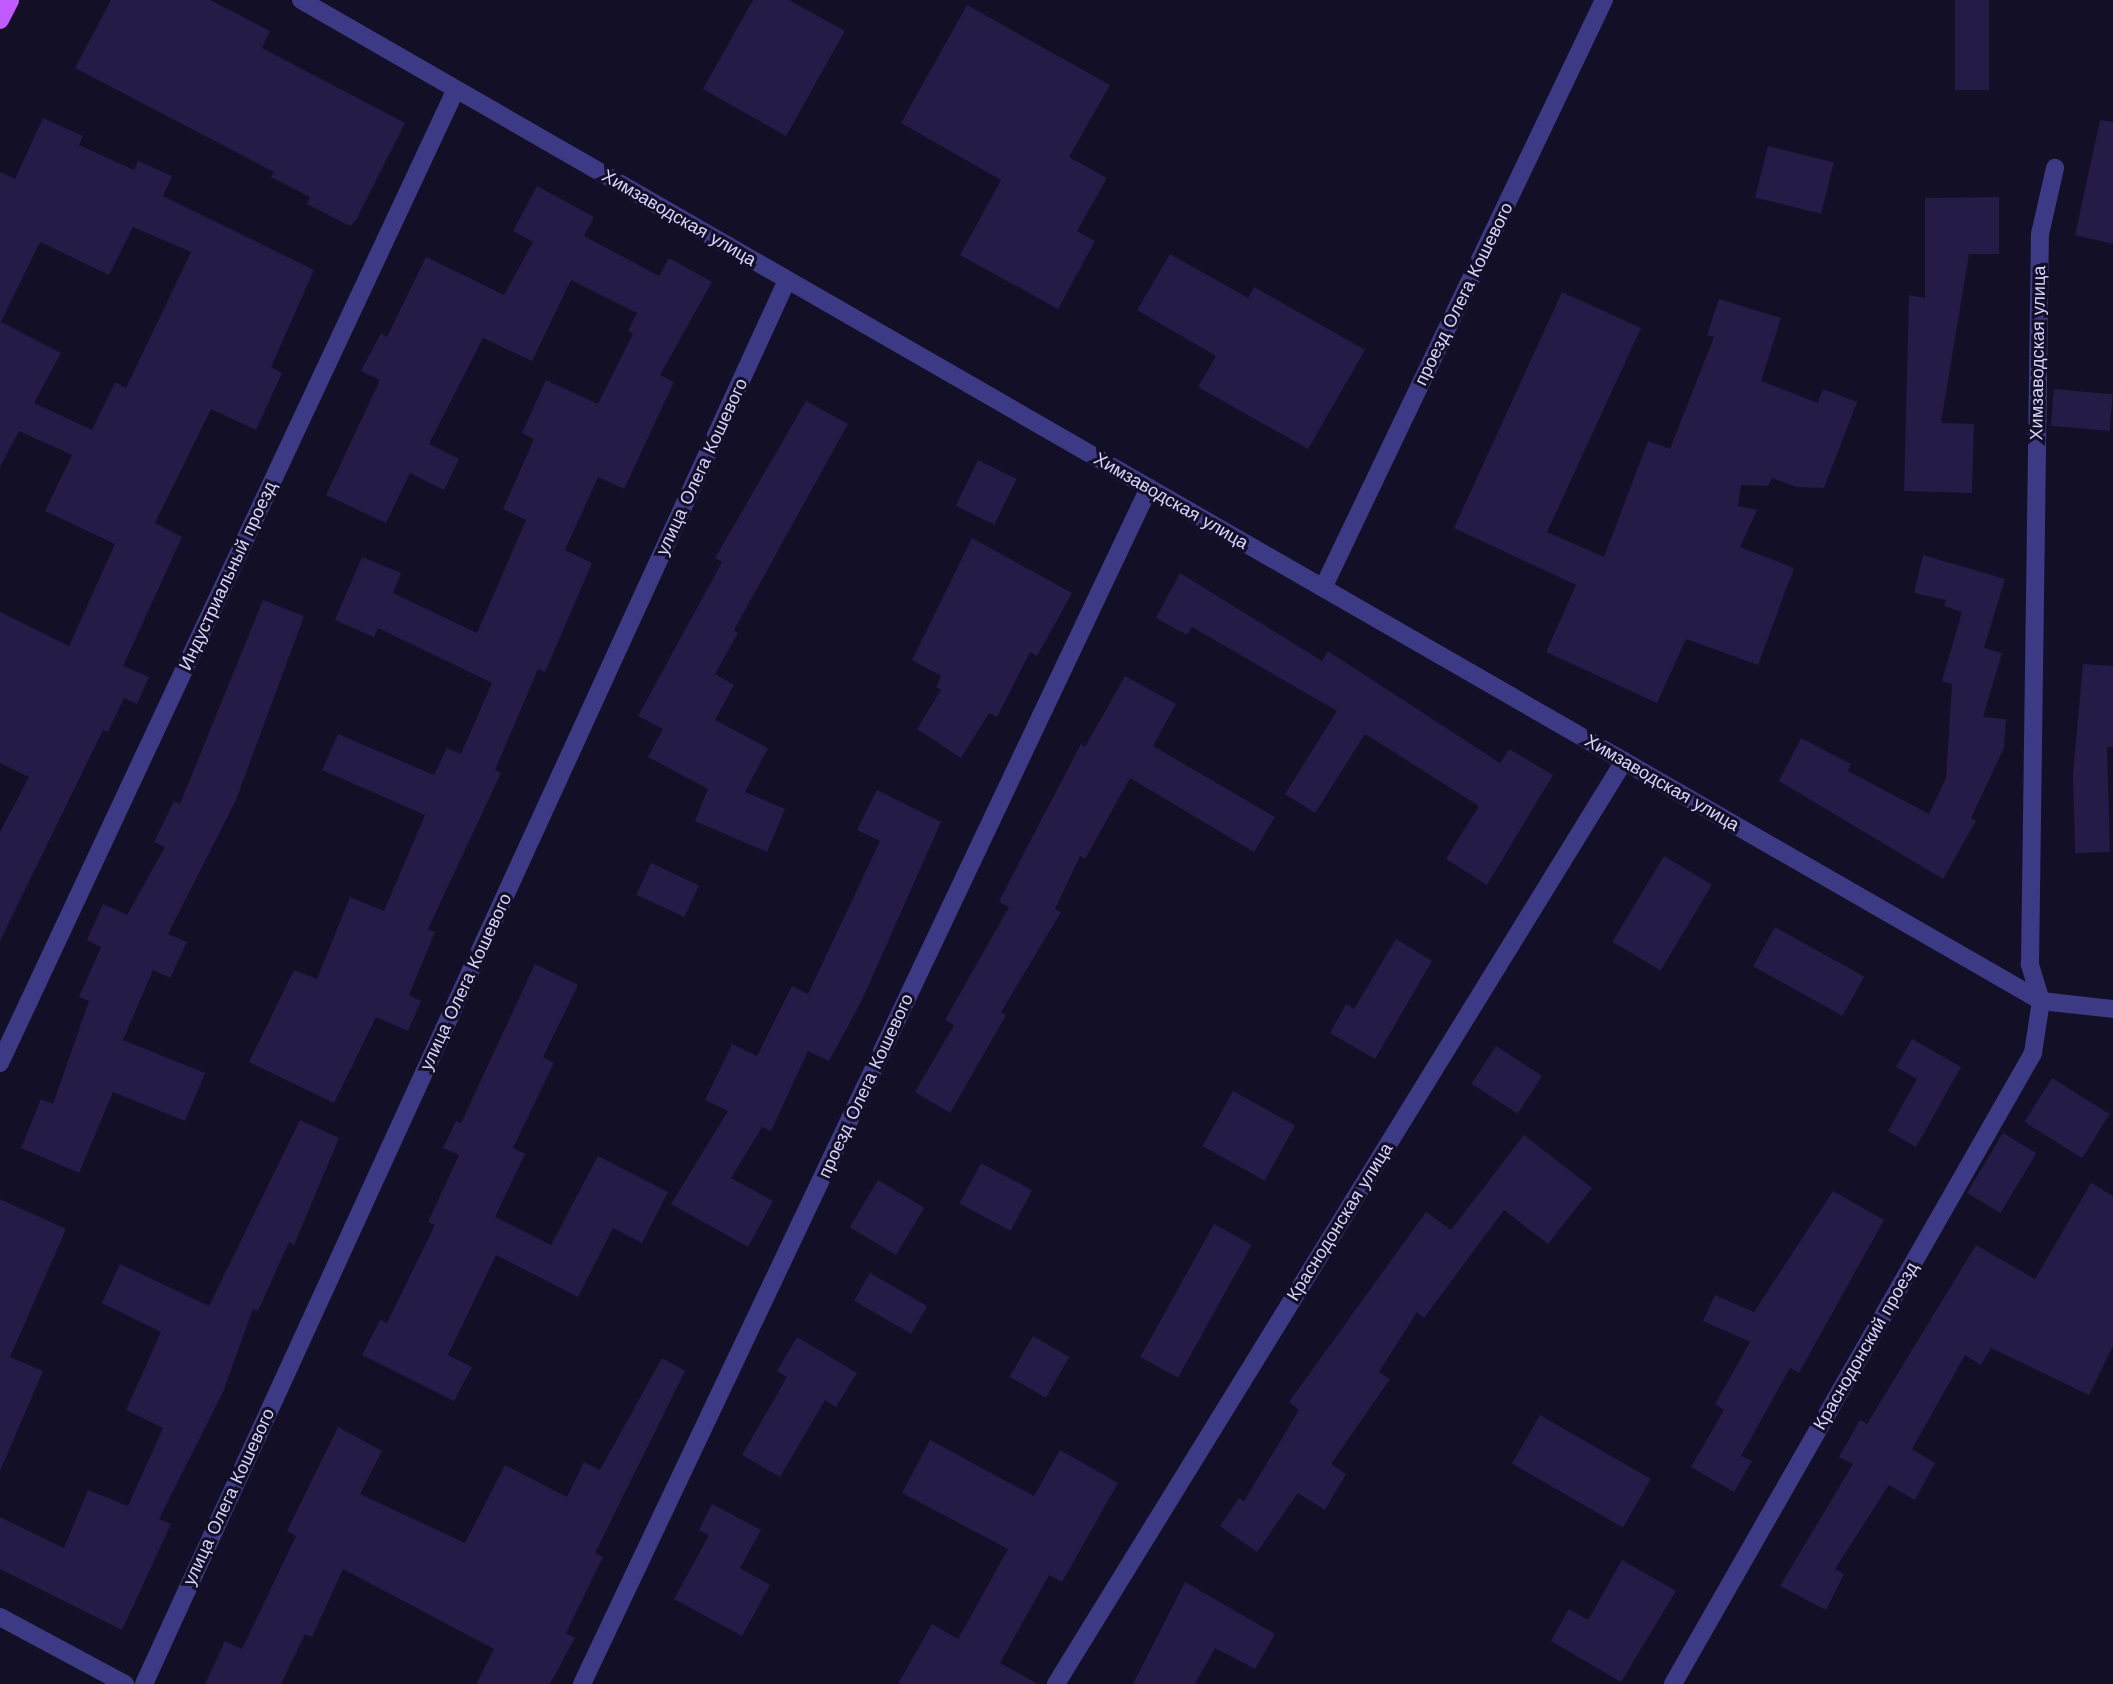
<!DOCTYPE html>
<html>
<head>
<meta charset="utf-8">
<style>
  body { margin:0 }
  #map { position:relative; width:2113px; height:1684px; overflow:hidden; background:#130f26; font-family:"Work Sans",sans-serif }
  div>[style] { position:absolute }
  .building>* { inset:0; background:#241b47; transform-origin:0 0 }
  .minor>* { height:18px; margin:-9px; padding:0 9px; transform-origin:9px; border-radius:9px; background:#3d3a85 }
  .major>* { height:18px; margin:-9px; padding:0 9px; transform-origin:9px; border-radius:9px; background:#c25bff }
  span { translate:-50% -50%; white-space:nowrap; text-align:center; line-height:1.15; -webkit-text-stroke:6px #130f26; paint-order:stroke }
  .street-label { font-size:18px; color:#d9d4ff }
</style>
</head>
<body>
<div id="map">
  <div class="building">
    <div style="clip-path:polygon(111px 0,210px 0,270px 31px,262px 48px,405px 123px,356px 220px,350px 226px,307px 204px,310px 197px,271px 177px,274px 172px,75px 68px)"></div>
    <div style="clip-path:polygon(753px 0,789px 0,845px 31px,786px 136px,703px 89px)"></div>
    <div style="left:1955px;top:0;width:34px;height:90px"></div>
    <div style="clip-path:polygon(967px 5px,1110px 85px,1069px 157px,1107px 178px,1077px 231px,1095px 241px,1058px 309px,960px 255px,1001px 180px,901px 123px)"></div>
    <div style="clip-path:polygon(evenodd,43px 118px,83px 136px,79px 145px,134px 170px,138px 161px,172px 176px,163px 196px,314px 270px,271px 367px,282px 373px,256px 430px,211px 409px,155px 523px,182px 537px,123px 666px,149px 677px,137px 704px,124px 698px,108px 732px,103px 730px,0 941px,0 832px,29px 777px,0 763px,0 612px,69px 646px,115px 544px,45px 511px,72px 455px,19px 431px,0 467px,0 172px,15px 179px,43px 118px,133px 227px,191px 252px,126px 388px,115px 382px,92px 430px,34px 403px,61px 353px,1px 322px,40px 242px,109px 275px,133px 227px)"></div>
    <div style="clip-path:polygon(2100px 120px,2113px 122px,2113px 244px,2075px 235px)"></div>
    <div style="left:1768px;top:146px;width:68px;height:53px;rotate:14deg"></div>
    <div style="clip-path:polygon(537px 186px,594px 217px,584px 236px,659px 276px,669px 258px,712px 282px,660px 375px,674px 382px,624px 489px,598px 477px,565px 550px,592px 563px,545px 672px,538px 669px,495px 770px,501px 773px,428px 929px,435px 932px,409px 995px,421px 1001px,408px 1031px,376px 1017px,334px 1103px,249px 1062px,294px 970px,317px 979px,350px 897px,384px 911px,425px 815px,322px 770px,338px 734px,434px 775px,447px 748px,461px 754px,492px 683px,378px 628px,374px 637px,335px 620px,362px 557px,401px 573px,393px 593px,477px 633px,526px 520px,503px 509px,534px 439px,522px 433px,546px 380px,598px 404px,633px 334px,628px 331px,637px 313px,571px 280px,532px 361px,483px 338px,429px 444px,459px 459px,444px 490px,410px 473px,386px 523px,326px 495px,380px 380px,361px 371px,381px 333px,387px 337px,426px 257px,504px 295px,533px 242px,513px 231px)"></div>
    <div style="clip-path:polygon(1999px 197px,1999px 254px,1969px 254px,1941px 423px,1974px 424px,1972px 493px,1904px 491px,1909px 295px,1925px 298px,1925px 198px)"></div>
    <div style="clip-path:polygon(1170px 254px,1248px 298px,1254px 287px,1365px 350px,1308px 449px,1198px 387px,1216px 356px,1137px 310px)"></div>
    <div style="clip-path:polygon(1562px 292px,1641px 328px,1547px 532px,1604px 557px,1648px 441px,1670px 449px,1714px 337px,1707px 335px,1719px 299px,1781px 318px,1761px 381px,1818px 403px,1823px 389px,1857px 402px,1824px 488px,1797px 487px,1772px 478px,1768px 486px,1741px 485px,1738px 506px,1757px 510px,1740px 547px,1794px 568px,1758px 665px,1686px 639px,1657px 703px,1546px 652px,1576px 585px,1454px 528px)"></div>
    <div style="left:2054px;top:389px;width:59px;height:37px;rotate:5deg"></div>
    <div style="clip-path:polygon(806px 401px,848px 424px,734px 630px,738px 633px,715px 674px,734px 685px,715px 720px,768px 748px,745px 792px,785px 809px,767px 852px,695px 821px,708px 789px,648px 757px,663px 729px,638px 716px,722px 562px,715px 558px)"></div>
    <div style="left:978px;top:460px;width:43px;height:51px;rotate:26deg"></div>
    <div style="clip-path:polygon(972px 538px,1072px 593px,1037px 656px,1030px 652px,997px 717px,989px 713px,961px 758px,917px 729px,941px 690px,936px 687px,941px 676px,912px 660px)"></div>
    <div style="clip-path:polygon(1923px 555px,2005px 579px,1984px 648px,2002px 653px,1983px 717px,2006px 719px,2004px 748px,1971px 818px,1976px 821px,1943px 879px,1779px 781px,1801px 738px,1851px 764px,1848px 771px,1929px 814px,1946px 778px,1952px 684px,1942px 681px,1962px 612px,1944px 606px,1946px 600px,1914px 593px)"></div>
    <div style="clip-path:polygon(1180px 573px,1322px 661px,1328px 651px,1500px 763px,1509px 749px,1553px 775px,1487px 885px,1446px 859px,1479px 806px,1365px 734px,1315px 813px,1285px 794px,1337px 711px,1192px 627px,1187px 635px,1156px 618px)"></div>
    <div style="clip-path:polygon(263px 600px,304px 616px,236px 800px,168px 934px,187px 942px,170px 978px,153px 970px,123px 1040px,205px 1073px,185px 1121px,113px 1092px,79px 1173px,21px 1148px,41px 1099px,53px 1104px,89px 1001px,79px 997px,101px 947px,87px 940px,103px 904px,127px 915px,165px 847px,154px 842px,174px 801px,180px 804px)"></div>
    <div style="clip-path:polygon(2083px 664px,2113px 666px,2113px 747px,2107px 747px,2110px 852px,2075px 853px,2073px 773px)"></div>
    <div style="clip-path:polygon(1125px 676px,1176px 704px,1153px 746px,1275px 817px,1254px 852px,1130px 778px,1085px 859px,1080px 856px,1055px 909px,1061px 912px,1001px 1012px,1006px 1015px,950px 1113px,915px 1092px,954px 1025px,945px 1020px,1009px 907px,999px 902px,1013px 874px,1081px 744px,1085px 747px)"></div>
    <div style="clip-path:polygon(877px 790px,941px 822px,862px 1000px,829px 1061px,808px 1051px,771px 1131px,762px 1127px,731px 1178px,773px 1201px,748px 1247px,671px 1204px,728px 1111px,705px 1100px,732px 1044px,757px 1056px,792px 986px,808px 994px,880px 841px,857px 830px)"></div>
    <div style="left:1664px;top:856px;width:56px;height:100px;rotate:31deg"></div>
    <div style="left:651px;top:863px;width:53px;height:35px;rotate:25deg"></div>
    <div style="left:1775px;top:927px;width:102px;height:45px;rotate:29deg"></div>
    <div style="clip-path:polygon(1396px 939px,1432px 961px,1375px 1059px,1330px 1033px,1346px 1004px,1354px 1009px)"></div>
    <div style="clip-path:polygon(535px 964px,578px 985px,543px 1057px,554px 1063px,513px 1148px,525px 1154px,495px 1217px,551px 1245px,598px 1156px,668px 1192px,642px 1243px,613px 1228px,578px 1297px,496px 1255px,448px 1355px,472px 1367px,454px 1401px,362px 1355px,380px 1320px,387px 1323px,435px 1225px,428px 1222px,459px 1155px,443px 1148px,456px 1121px,461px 1123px)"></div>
    <div style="clip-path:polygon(1912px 1039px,1961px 1067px,1916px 1147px,1888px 1131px,1917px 1079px,1896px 1067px)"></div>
    <div style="left:1496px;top:1046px;width:55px;height:45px;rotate:33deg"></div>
    <div style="left:2052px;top:1078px;width:68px;height:52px;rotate:32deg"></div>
    <div style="left:1233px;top:1091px;width:71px;height:63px;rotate:29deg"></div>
    <div style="clip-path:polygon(300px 1120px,339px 1138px,294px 1245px,289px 1242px,258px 1311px,253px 1309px,223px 1392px,159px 1519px,171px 1524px,122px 1630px,0 1569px,0 1517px,64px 1548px,88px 1490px,128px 1506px,163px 1428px,126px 1410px,161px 1332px,102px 1303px,120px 1264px,209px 1306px)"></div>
    <div style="left:2003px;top:1133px;width:39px;height:70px;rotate:31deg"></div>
    <div style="clip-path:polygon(1524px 1135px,1592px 1188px,1548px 1244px,1504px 1210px,1424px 1318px,1417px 1312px,1379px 1372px,1390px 1379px,1331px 1464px,1346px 1474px,1325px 1510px,1298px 1493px,1257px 1552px,1220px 1526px,1239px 1498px,1244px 1501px,1299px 1410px,1289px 1402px,1426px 1212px,1451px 1230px)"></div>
    <div style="left:981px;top:1163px;width:58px;height:46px;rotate:28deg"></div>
    <div style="left:878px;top:1180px;width:54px;height:55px;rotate:31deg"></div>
    <div style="clip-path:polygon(2091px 1183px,2113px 1196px,2113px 1346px,2089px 1395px,1991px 1348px,1981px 1365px,1965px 1355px,1912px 1449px,1935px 1463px,1915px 1500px,1889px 1485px,1835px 1569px,1844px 1574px,1826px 1610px,1780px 1586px,1853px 1464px,1839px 1457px,1860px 1420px,1867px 1424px,1976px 1245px,2035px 1279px)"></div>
    <div style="clip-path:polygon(1833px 1191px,1884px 1220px,1799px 1373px,1790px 1368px,1741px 1456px,1752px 1461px,1734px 1492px,1691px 1467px,1724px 1410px,1715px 1404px,1750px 1342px,1703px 1321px,1715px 1295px,1754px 1312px)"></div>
    <div style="clip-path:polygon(0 1199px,66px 1229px,10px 1357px,43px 1371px,0 1471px)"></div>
    <div style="left:1214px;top:1224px;width:43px;height:152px;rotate:29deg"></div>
    <div style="left:870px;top:1273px;width:66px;height:32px;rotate:30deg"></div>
    <div style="left:1033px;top:1336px;width:42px;height:47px;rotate:30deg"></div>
    <div style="clip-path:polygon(797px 1337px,857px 1373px,836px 1407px,825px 1400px,780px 1477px,742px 1455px,787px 1377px,777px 1371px)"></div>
    <div style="clip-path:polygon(662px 1358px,685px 1371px,595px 1553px,603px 1557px,566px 1633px,575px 1638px,550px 1684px,476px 1684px,494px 1649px,343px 1569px,312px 1637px,305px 1634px,281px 1684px,205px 1684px,225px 1641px,242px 1649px,296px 1536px,287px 1531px,338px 1427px,382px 1451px,360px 1494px,465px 1543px,505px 1465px,567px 1497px,584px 1462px,600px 1470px)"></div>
    <div style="left:1540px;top:1415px;width:128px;height:56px;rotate:30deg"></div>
    <div style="clip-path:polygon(930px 1440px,1034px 1496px,1060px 1450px,1118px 1483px,1062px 1582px,1049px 1575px,1000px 1663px,1038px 1684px,898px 1684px,932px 1624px,958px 1639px,1008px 1549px,902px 1493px)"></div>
    <div style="clip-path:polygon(712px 1504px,761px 1530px,740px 1568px,770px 1585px,742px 1636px,674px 1599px,709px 1535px,699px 1530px)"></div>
    <div style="clip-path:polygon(1622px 1560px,1676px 1591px,1621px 1682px,1551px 1641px,1569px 1609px,1588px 1620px)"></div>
    <div style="clip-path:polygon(1185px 1582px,1275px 1634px,1255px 1669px,1215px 1648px,1195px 1684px,1133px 1684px)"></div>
  </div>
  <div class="minor">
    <div style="left:301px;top:0;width:2007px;rotate:29.91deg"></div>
    <div style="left:2041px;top:1001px;width:72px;rotate:6.3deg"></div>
    <div style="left:1323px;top:588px;width:652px;rotate:-64.46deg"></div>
    <div style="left:0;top:1063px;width:1075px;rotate:-64.91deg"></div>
    <div style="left:0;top:1617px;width:142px;rotate:28.2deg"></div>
    <div style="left:144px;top:1684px;width:1544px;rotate:-65.39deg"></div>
    <div style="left:582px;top:1684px;width:1324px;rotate:-64.64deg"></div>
    <div style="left:1056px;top:1684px;width:1084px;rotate:-58.39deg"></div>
    <div style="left:1673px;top:1684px;width:726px;rotate:-60.29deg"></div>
    <div style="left:2033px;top:1053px;width:53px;rotate:-81.3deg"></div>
    <div style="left:2041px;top:1001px;width:39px;rotate:-107deg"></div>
    <div style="left:2030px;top:964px;width:730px;rotate:-89.22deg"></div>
    <div style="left:2040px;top:234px;width:68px;rotate:-77.2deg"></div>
  </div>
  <div class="major">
    <div style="left:0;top:20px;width:22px;rotate:-63deg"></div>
  </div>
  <div class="street-label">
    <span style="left:679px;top:218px;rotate:30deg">Химзаводская улица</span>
    <span style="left:1464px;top:294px;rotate:-64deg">проезд Олега Кошевого</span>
    <span style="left:2038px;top:353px;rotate:-89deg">Химзаводская улица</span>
    <span style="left:702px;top:467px;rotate:-65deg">улица Олега Кошевого</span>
    <span style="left:1171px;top:501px;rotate:30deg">Химзаводская улица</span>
    <span style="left:228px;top:576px;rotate:-65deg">Индустриальный проезд</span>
    <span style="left:1662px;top:783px;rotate:30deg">Химзаводская улица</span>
    <span style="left:466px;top:982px;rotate:-65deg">улица Олега Кошевого</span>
    <span style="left:866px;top:1086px;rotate:-65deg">проезд Олега Кошевого</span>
    <span style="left:1340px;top:1222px;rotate:-58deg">Краснодонская улица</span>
    <span style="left:1866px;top:1346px;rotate:-60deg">Краснодонский проезд</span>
    <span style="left:229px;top:1497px;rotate:-65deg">улица Олега Кошевого</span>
  </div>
</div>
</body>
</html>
